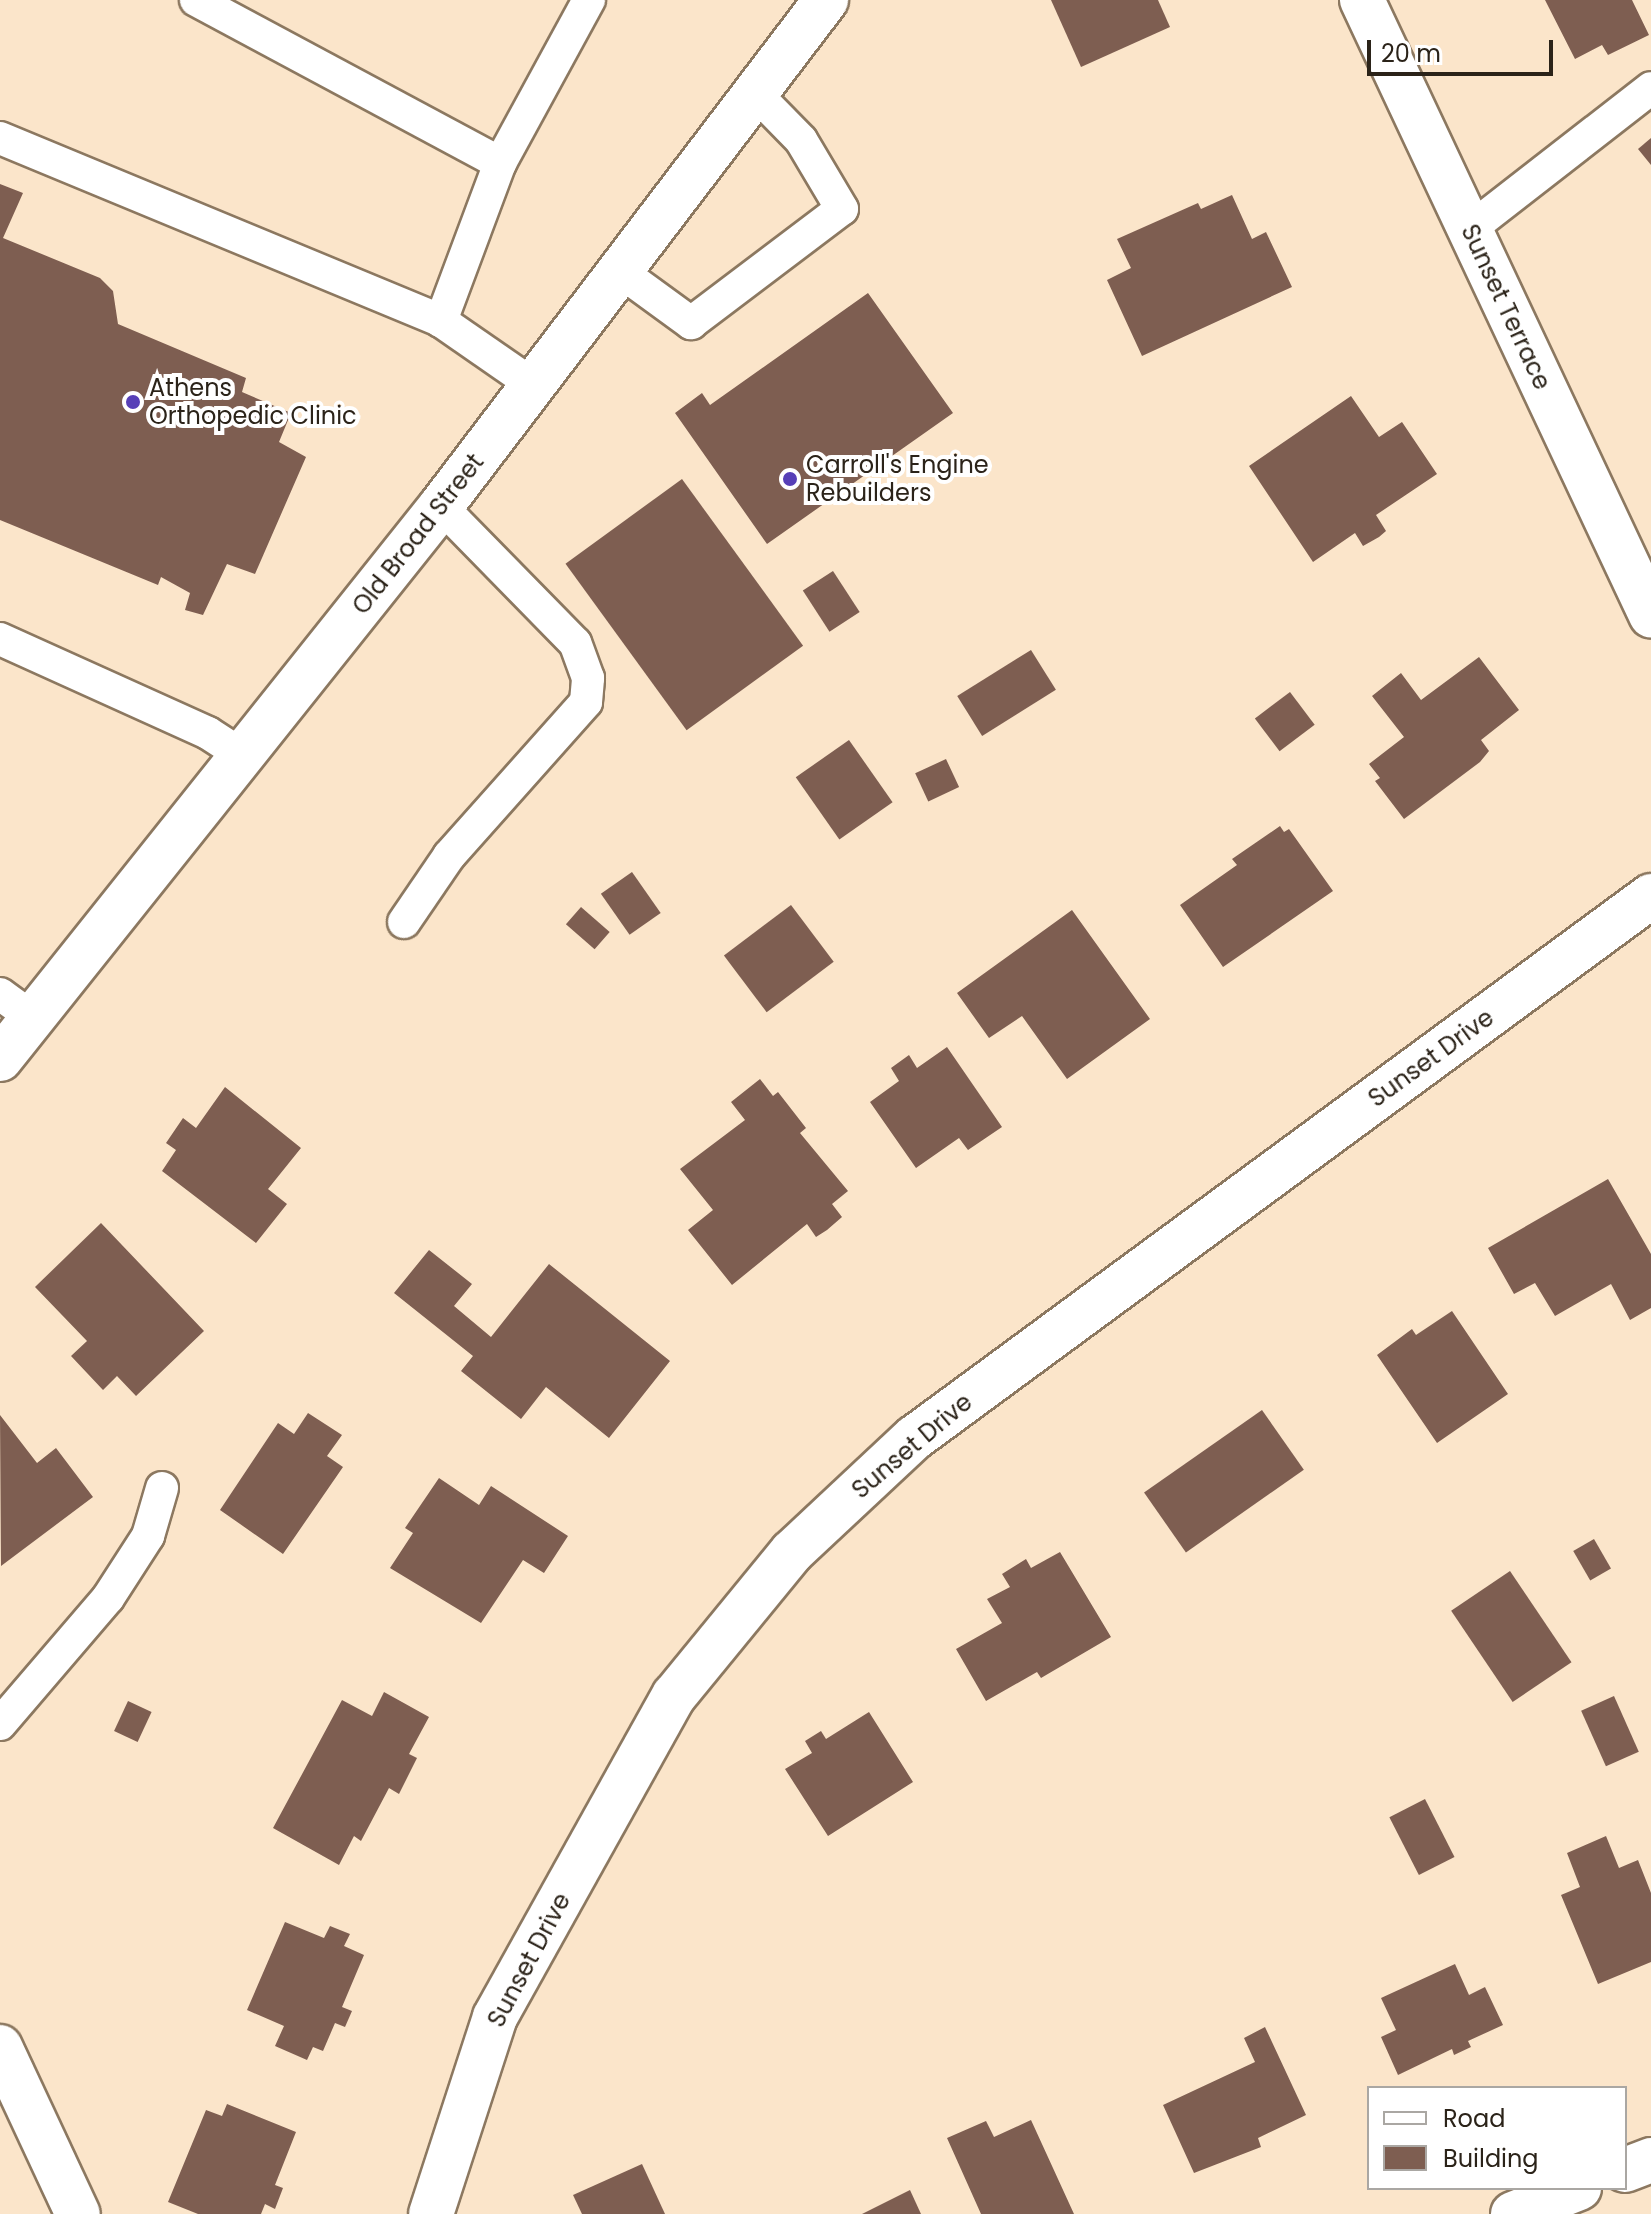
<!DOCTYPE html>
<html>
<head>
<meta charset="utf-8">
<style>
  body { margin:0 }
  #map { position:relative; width:1651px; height:2214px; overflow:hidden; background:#fbe5ca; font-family:Poppins,sans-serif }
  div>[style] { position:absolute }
  .building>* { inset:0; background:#7e5e51; transform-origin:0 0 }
  .roads { filter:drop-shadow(2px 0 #8c7860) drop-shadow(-2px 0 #8c7860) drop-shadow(0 2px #8c7860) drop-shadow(0 -2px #8c7860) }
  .lane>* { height:32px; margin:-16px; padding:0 16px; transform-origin:16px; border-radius:16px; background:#fff }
  .street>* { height:44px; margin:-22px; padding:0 22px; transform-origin:22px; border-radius:22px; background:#fff }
  .secondary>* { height:44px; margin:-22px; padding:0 22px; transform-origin:22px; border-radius:22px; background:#fff }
  .dots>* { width:22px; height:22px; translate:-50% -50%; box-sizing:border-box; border:4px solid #fff; border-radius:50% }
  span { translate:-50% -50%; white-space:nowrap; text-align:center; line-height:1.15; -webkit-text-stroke:8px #fff; paint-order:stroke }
  .street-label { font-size:24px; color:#2b2319 }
  .poi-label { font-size:24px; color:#2b2319 }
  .left { translate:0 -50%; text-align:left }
  .legend { position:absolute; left:1367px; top:2086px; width:260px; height:104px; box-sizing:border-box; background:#fff; border:2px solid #aaa7a3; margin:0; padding:10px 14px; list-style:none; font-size:24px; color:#2b2319 }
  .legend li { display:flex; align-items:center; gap:16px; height:40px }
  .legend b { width:40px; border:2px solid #aaa7a3 }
  .scale { position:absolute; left:1367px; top:40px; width:186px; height:36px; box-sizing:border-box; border:4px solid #2b2319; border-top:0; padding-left:10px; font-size:24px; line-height:28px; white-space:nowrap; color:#2b2319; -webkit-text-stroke:6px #fff; paint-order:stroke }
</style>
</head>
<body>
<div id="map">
  <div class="building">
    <div style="clip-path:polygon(1051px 0,1158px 0,1170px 27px,1081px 67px)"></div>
    <div style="clip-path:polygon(1545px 0,1632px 0,1649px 35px,1608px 55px,1602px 45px,1575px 59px)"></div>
    <div style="clip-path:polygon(1651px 138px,1651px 165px,1638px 149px)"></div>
    <div style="clip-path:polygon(0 184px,23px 193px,3px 238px,100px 278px,113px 291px,118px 324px,246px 378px,242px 392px,291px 413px,279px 442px,306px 457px,255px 574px,227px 564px,203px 615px,185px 610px,190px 593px,161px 577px,158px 585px,0 520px)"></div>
    <div style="clip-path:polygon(1232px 195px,1252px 239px,1266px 232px,1292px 287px,1142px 356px,1107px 280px,1131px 268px,1117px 239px,1198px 203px,1201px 209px)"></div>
    <div style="clip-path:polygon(868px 293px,953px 413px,767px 544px,675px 413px,702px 393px,710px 405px)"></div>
    <div style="clip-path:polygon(1351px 396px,1379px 437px,1402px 422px,1437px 474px,1376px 515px,1386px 531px,1379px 537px,1363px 546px,1355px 533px,1313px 562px,1249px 466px)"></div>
    <div style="left:682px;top:479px;width:206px;height:144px;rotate:54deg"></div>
    <div style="left:833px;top:571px;width:49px;height:36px;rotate:57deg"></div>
    <div style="left:1031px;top:650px;width:47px;height:87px;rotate:58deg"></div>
    <div style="clip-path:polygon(1479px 657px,1519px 710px,1481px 740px,1489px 751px,1480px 762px,1404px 819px,1375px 781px,1380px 778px,1369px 764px,1404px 737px,1372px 696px,1401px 673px,1421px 700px)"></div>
    <div style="left:1290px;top:692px;width:41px;height:44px;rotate:53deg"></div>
    <div style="left:849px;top:740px;width:76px;height:65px;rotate:55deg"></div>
    <div style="left:946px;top:759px;width:31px;height:34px;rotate:65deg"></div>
    <div style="clip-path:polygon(1280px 826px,1284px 832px,1289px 829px,1333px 891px,1223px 967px,1180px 905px,1237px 865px,1232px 859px)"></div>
    <div style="left:632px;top:872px;width:50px;height:38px;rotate:55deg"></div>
    <div style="left:791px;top:905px;width:71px;height:84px;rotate:53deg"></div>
    <div style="left:581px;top:907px;width:38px;height:23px;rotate:41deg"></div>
    <div style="clip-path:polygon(1072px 910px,1150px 1019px,1067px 1079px,1022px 1016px,989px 1038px,957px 993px)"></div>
    <div style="clip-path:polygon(947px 1047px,1002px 1127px,968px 1150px,959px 1138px,916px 1168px,870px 1102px,899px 1081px,891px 1068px,909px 1055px,917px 1068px)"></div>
    <div style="clip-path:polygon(760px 1079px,773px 1096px,778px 1092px,806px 1128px,800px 1133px,848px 1191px,832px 1204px,842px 1217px,827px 1230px,816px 1237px,807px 1224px,732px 1285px,688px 1230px,713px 1210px,680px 1169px,745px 1120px,731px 1102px)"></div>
    <div style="clip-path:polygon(225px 1087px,301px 1148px,268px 1189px,287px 1204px,256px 1243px,162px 1171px,176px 1150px,166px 1143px,183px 1118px,196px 1128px)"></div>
    <div style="clip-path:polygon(1608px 1179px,1651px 1254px,1651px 1308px,1630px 1320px,1611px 1284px,1555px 1316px,1535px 1283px,1514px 1294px,1488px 1248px)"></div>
    <div style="clip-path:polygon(101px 1223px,204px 1331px,136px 1396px,117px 1376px,103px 1390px,71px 1356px,87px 1341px,35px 1287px)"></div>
    <div style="clip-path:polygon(429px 1250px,472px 1284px,454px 1306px,491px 1337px,549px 1264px,670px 1361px,609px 1438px,546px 1387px,521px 1419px,461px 1371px,473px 1356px,394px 1293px)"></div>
    <div style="clip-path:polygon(1452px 1311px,1508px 1394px,1437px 1443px,1377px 1355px,1412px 1329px,1416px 1335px)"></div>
    <div style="left:1262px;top:1410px;width:73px;height:144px;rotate:55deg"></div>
    <div style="clip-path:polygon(308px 1413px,342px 1435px,327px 1456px,343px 1467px,283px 1554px,220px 1510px,278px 1423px,294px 1434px)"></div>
    <div style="clip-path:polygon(0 1415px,37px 1463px,56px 1448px,93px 1497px,1px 1566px)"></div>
    <div style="clip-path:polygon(439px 1478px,479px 1505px,491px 1486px,568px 1536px,544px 1573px,523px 1560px,481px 1623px,390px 1568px,413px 1533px,405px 1528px)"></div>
    <div style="left:1594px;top:1539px;width:34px;height:24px;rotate:60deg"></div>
    <div style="clip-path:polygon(1060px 1552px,1111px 1637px,1041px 1678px,1037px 1672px,986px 1701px,956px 1649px,1002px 1623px,987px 1599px,1010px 1587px,1002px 1574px,1026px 1559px,1031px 1568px)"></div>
    <div style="left:1510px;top:1571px;width:110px;height:71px;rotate:56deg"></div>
    <div style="clip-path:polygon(384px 1692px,429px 1717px,409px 1754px,417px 1758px,399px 1794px,389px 1788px,361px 1841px,354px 1836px,339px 1865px,273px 1828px,342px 1700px,372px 1716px)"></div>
    <div style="left:1614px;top:1696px;width:61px;height:36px;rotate:66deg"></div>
    <div style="left:128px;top:1701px;width:26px;height:33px;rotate:25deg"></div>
    <div style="clip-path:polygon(869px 1712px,913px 1782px,828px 1836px,785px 1769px,812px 1753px,805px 1741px,821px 1731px,826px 1739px)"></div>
    <div style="left:1425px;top:1799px;width:65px;height:40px;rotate:63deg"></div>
    <div style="clip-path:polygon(1606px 1836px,1619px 1868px,1638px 1860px,1651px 1893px,1651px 1962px,1598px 1984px,1561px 1895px,1580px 1887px,1567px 1853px)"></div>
    <div style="clip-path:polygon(285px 1922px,324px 1938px,330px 1926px,350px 1934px,344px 1946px,364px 1955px,342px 2007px,352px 2011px,345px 2027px,335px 2023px,323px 2051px,313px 2047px,307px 2060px,275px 2046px,284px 2026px,247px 2010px)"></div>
    <div style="clip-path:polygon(1455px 1964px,1469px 1995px,1485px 1987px,1503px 2025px,1468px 2041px,1471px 2047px,1454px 2055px,1452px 2049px,1398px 2075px,1381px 2037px,1396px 2030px,1381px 1998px)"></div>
    <div style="clip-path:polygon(1265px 2027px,1306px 2115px,1258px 2138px,1261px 2147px,1194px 2173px,1163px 2105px,1255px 2062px,1244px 2038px)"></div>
    <div style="clip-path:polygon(227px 2104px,296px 2132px,275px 2185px,283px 2188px,275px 2209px,265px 2204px,261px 2214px,198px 2214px,168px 2202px,206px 2110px,222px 2116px)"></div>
    <div style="clip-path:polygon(1031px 2120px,1074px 2214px,981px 2214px,947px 2138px,986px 2121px,994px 2137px)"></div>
    <div style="clip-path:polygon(642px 2164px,665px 2214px,582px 2214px,573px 2195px)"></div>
    <div style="clip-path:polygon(910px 2190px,921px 2214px,862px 2214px)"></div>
  </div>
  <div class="roads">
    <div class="lane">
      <div style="left:196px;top:0;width:345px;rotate:28.2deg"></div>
      <div style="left:500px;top:163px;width:169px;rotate:110.5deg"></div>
      <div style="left:0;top:138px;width:477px;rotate:22.5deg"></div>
      <div style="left:441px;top:321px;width:114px;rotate:34.7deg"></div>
      <div style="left:500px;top:163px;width:186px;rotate:-61.4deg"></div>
      <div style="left:1470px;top:229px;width:229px;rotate:-37.9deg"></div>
      <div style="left:621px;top:272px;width:87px;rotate:36.1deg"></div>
      <div style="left:691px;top:323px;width:189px;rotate:-37.1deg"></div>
      <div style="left:842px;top:209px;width:80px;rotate:-120.7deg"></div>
      <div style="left:801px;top:140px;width:66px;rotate:-134.4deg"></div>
      <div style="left:0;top:639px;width:228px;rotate:24.3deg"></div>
      <div style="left:208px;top:733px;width:40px;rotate:32.9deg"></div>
      <div style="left:404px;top:922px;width:80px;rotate:-55.7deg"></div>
      <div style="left:449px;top:856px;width:206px;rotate:-48.3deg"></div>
      <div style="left:586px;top:702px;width:24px;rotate:-85deg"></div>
      <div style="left:588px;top:678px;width:37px;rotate:-110deg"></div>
      <div style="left:575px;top:643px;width:192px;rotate:-134.4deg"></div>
      <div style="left:0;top:994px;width:41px;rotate:36deg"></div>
      <div style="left:0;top:1724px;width:166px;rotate:-49.4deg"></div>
      <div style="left:108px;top:1598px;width:74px;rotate:-57.2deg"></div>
      <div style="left:148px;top:1536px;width:50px;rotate:-73.7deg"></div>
    </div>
    <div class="street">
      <div style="left:1362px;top:0;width:680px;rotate:64.83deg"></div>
      <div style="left:0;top:1059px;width:707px;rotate:-51.43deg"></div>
      <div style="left:441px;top:506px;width:636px;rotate:-52.73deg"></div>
      <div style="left:1625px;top:2170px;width:28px;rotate:-21deg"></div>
      <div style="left:1513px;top:2214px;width:71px;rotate:-21.5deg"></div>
    </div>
    <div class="secondary">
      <div style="left:0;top:2047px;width:184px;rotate:65deg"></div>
      <div style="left:431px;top:2214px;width:207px;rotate:-72deg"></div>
      <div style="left:495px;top:2017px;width:368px;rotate:-60.9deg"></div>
      <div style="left:674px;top:1696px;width:186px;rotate:-50.7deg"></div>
      <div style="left:792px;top:1552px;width:167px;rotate:-43.1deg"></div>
      <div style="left:914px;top:1438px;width:915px;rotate:-36.33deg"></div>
    </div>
  </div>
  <div class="dots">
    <div style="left:133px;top:402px;background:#573fb7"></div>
    <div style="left:790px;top:479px;background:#573fb7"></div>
  </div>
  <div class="street-label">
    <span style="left:1506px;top:307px;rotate:65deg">Sunset Terrace</span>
    <span style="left:418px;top:534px;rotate:-52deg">Old Broad Street</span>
    <span style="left:1431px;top:1058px;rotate:-36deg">Sunset Drive</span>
    <span style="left:912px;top:1446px;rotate:-40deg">Sunset Drive</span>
    <span style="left:529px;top:1960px;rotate:-62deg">Sunset Drive</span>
  </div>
  <div class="poi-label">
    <span class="left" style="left:149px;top:402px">Athens<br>Orthopedic Clinic</span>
    <span class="left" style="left:806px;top:479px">Carroll's Engine<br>Rebuilders</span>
  </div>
  <ul class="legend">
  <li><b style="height:10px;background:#fff"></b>Road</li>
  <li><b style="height:22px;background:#7e5e51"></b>Building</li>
  </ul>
  <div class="scale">20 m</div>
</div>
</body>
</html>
